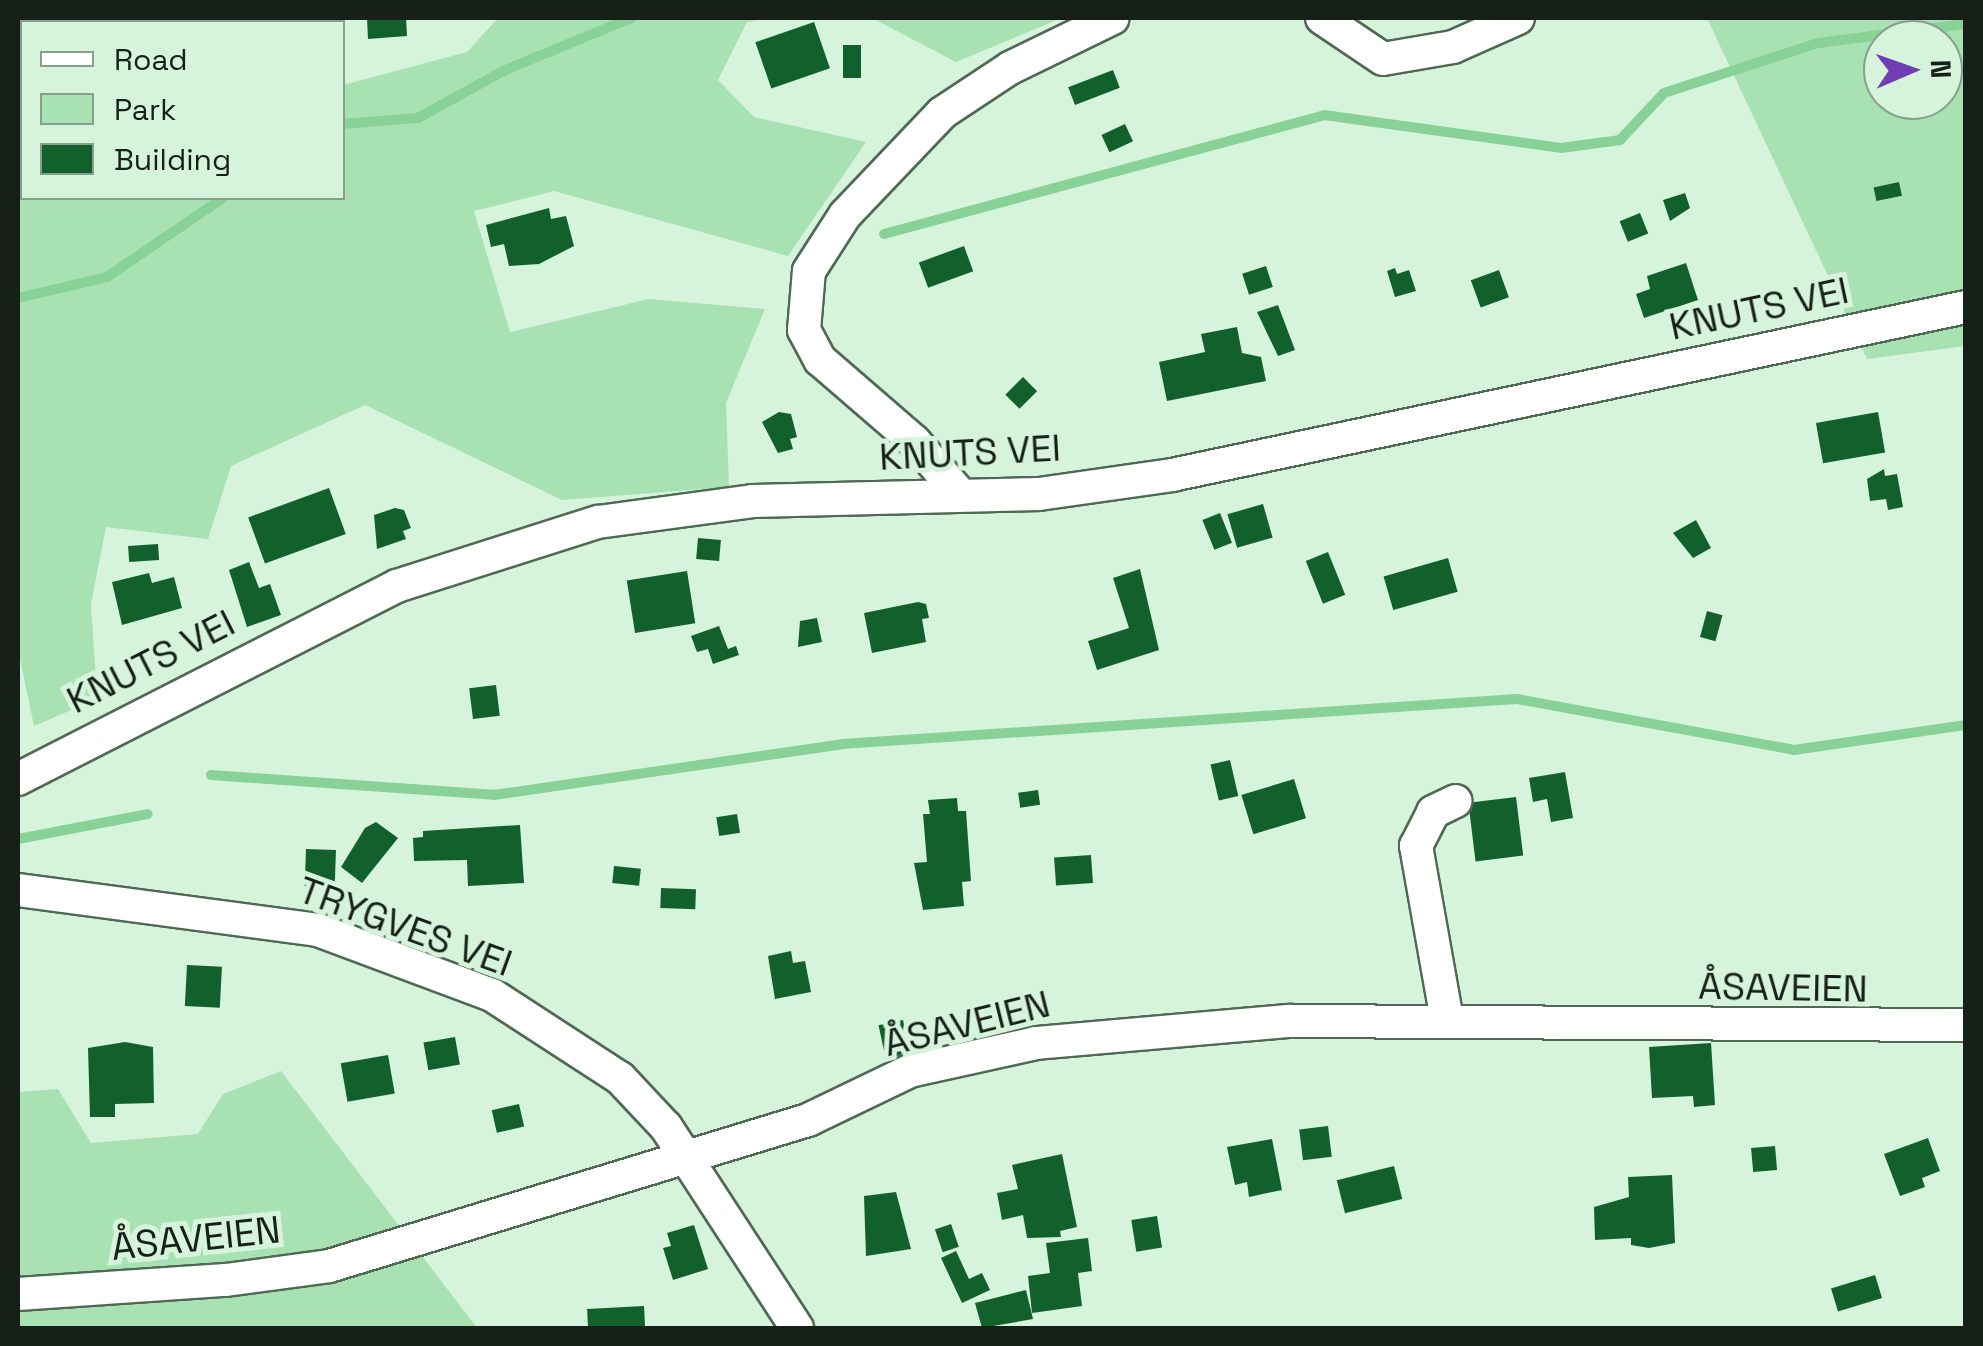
<!DOCTYPE html>
<html>
<head>
<meta charset="utf-8">
<style>
  body { margin:0 }
  #map { position:relative; width:1983px; height:1346px; overflow:hidden; background:#d6f3db; font-family:"Space Grotesk",sans-serif }
  div>[style] { position:absolute }
  .green>* { inset:0; background:#a8e1b2 }
  .stream>* { height:10px; margin:-5px; padding:0 5px; transform-origin:5px; border-radius:5px; background:#89d297 }
  .building>* { inset:0; background:#12612d; transform-origin:0 0 }
  .roads { filter:drop-shadow(2px 0 #506954) drop-shadow(-2px 0 #506954) drop-shadow(0 2px #506954) drop-shadow(0 -2px #506954) }
  .minor>* { height:32px; margin:-16px; padding:0 16px; transform-origin:16px; border-radius:16px; background:#fff }
  span { translate:-50% -50%; white-space:nowrap; text-align:center; line-height:1.15; -webkit-text-stroke:10px #d6f3db; paint-order:stroke }
  .street-label { font-size:38px; color:#162018 }
  .frame { position:absolute; inset:0; border:20px solid #162018; pointer-events:none }
  .legend { position:absolute; left:20px; top:20px; width:325px; height:180px; box-sizing:border-box; background:#d6f3db; border:2px solid #899f8d; margin:0; padding:12px 18px; list-style:none; font-size:30px; color:#162018 }
  .legend li { display:flex; align-items:center; gap:20px; height:50px }
  .legend b { width:50px; border:2px solid #899f8d }
  .north { position:absolute; left:1863px; top:20px; width:100px; height:100px; box-sizing:border-box; background:#d6f3db; border:2px solid #899f8d; border-radius:50%; rotate:88deg; font-size:28px; font-weight:700; line-height:40px; text-align:center; color:#162018 }
  .north::after { content:''; display:block; margin:auto; width:35px; height:45px; background:#703db4; clip-path:polygon(50% 0,100% 100%,50% 72%,0 100%) }
</style>
</head>
<body>
<div id="map">
  <div class="green">
    <div style="clip-path:polygon(498px 18px,766px 18px,747px 22px,718px 80px,754px 117px,866px 142px,788px 256px,554px 191px,474px 211px,510px 332px,649px 299px,765px 309px,726px 403px,729px 487px,562px 500px,365px 405px,231px 466px,208px 539px,106px 527px,91px 604px,97px 699px,34px 726px,18px 649px,18px 122px,22px 119px,22px 198px,342px 198px,343px 85px,467px 52px)"></div>
    <div style="clip-path:polygon(872px 18px,1062px 18px,956px 62px)"></div>
    <div style="clip-path:polygon(evenodd,1707px 18px,1965px 18px,1965px 346px,1867px 359px,1707px 18px,1883px 40px,1943px 40px,1943px 100px,1883px 100px,1883px 40px)"></div>
    <div style="clip-path:polygon(281px 1071px,477px 1328px,18px 1328px,18px 1092px,58px 1089px,91px 1143px,198px 1134px,223px 1094px)"></div>
  </div>
  <div class="stream">
    <div style="left:342px;top:124px;width:76px;rotate:-4.5deg"></div>
    <div style="left:418px;top:118px;width:97px;rotate:-28.9deg"></div>
    <div style="left:503px;top:71px;width:139px;rotate:-22.5deg"></div>
    <div style="left:884px;top:234px;width:456px;rotate:-15.1deg"></div>
    <div style="left:1324px;top:115px;width:239px;rotate:7.9deg"></div>
    <div style="left:1561px;top:148px;width:60px;rotate:-7.7deg"></div>
    <div style="left:1620px;top:140px;width:64px;rotate:-46.9deg"></div>
    <div style="left:1664px;top:93px;width:162px;rotate:-18deg"></div>
    <div style="left:1818px;top:43px;width:149px;rotate:-7.3deg"></div>
    <div style="left:18px;top:298px;width:91px;rotate:-13.3deg"></div>
    <div style="left:107px;top:277px;width:140px;rotate:-34.3deg"></div>
    <div style="left:211px;top:775px;width:284px;rotate:4deg"></div>
    <div style="left:494px;top:795px;width:352px;rotate:-8.3deg"></div>
    <div style="left:842px;top:744px;width:676px;rotate:-3.81deg"></div>
    <div style="left:1517px;top:699px;width:282px;rotate:10.4deg"></div>
    <div style="left:1794px;top:750px;width:174px;rotate:-8.3deg"></div>
    <div style="left:18px;top:839px;width:132px;rotate:-10.9deg"></div>
  </div>
  <div class="building">
    <div style="clip-path:polygon(367px 18px,406px 18px,407px 36px,368px 39px)"></div>
    <div style="left:814px;top:22px;width:49px;height:62px;rotate:71deg"></div>
    <div style="left:843px;top:45px;width:18px;height:33px"></div>
    <div style="left:1113px;top:70px;width:19px;height:48px;rotate:69deg"></div>
    <div style="left:1125px;top:124px;width:19px;height:26px;rotate:65deg"></div>
    <div style="left:1899px;top:182px;width:14px;height:26px;rotate:78deg"></div>
    <div style="clip-path:polygon(1685px 193px,1690px 208px,1670px 221px,1663px 200px)"></div>
    <div style="clip-path:polygon(549px 208px,551px 219px,566px 216px,574px 246px,539px 264px,509px 266px,504px 244px,491px 247px,486px 225px)"></div>
    <div style="left:1640px;top:213px;width:22px;height:22px;rotate:68deg"></div>
    <div style="left:964px;top:246px;width:27px;height:48px;rotate:70deg"></div>
    <div style="clip-path:polygon(1686px 263px,1698px 300px,1644px 318px,1636px 294px,1650px 289px,1647px 276px)"></div>
    <div style="left:1266px;top:266px;width:22px;height:25px;rotate:72deg"></div>
    <div style="clip-path:polygon(1395px 268px,1397px 274px,1409px 270px,1416px 291px,1395px 297px,1387px 271px)"></div>
    <div style="left:1499px;top:270px;width:29px;height:30px;rotate:70deg"></div>
    <div style="clip-path:polygon(1278px 305px,1295px 350px,1278px 356px,1257px 312px)"></div>
    <div style="clip-path:polygon(1237px 327px,1242px 353px,1261px 357px,1266px 381px,1167px 401px,1159px 362px,1205px 352px,1201px 334px)"></div>
    <div style="left:1023px;top:377px;width:20px;height:25px;rotate:45deg"></div>
    <div style="clip-path:polygon(779px 412px,791px 414px,797px 437px,790px 439px,793px 449px,778px 453px,762px 422px)"></div>
    <div style="left:1878px;top:412px;width:41px;height:63px;rotate:80deg"></div>
    <div style="clip-path:polygon(1884px 469px,1885px 476px,1897px 474px,1903px 507px,1888px 510px,1886px 499px,1870px 501px,1867px 479px)"></div>
    <div style="left:329px;top:488px;width:49px;height:86px;rotate:70deg"></div>
    <div style="left:1263px;top:504px;width:35px;height:37px;rotate:74deg"></div>
    <div style="clip-path:polygon(395px 508px,404px 510px,411px 528px,403px 531px,406px 539px,377px 549px,374px 515px)"></div>
    <div style="left:1220px;top:513px;width:32px;height:19px;rotate:68deg"></div>
    <div style="clip-path:polygon(1696px 520px,1711px 548px,1693px 558px,1673px 533px)"></div>
    <div style="left:698px;top:538px;width:23px;height:21px;rotate:5deg"></div>
    <div style="left:158px;top:544px;width:16px;height:30px;rotate:86deg"></div>
    <div style="left:1328px;top:552px;width:46px;height:24px;rotate:68deg"></div>
    <div style="left:1448px;top:558px;width:35px;height:67px;rotate:74deg"></div>
    <div style="clip-path:polygon(249px 562px,259px 588px,270px 584px,281px 615px,247px 627px,229px 570px)"></div>
    <div style="clip-path:polygon(1140px 569px,1159px 650px,1097px 670px,1088px 641px,1129px 628px,1113px 578px)"></div>
    <div style="left:687px;top:571px;width:53px;height:61px;rotate:81deg"></div>
    <div style="clip-path:polygon(149px 573px,152px 583px,174px 577px,182px 608px,122px 625px,112px 582px)"></div>
    <div style="clip-path:polygon(918px 602px,926px 604px,929px 618px,922px 619px,926px 642px,872px 653px,864px 613px)"></div>
    <div style="left:1707px;top:611px;width:16px;height:27px;rotate:15deg"></div>
    <div style="clip-path:polygon(817px 618px,822px 642px,798px 647px,800px 621px)"></div>
    <div style="clip-path:polygon(719px 626px,728px 649px,736px 646px,739px 655px,713px 664px,708px 649px,697px 652px,691px 636px)"></div>
    <div style="left:496px;top:685px;width:31px;height:27px;rotate:83deg"></div>
    <div style="left:1230px;top:760px;width:37px;height:20px;rotate:77deg"></div>
    <div style="clip-path:polygon(1565px 772px,1573px 818px,1551px 822px,1547px 799px,1533px 802px,1529px 778px)"></div>
    <div style="left:1294px;top:779px;width:41px;height:55px;rotate:73deg"></div>
    <div style="left:1038px;top:790px;width:15px;height:20px;rotate:82deg"></div>
    <div style="left:1516px;top:797px;width:59px;height:48px;rotate:83deg"></div>
    <div style="clip-path:polygon(957px 798px,958px 811px,966px 811px,971px 881px,962px 882px,964px 906px,923px 910px,914px 863px,927px 862px,923px 814px,930px 814px,928px 800px)"></div>
    <div style="left:737px;top:814px;width:19px;height:21px;rotate:81deg"></div>
    <div style="clip-path:polygon(376px 822px,398px 838px,362px 883px,341px 867px,365px 828px)"></div>
    <div style="clip-path:polygon(520px 825px,524px 883px,468px 886px,467px 860px,414px 861px,413px 838px,423px 837px,423px 831px)"></div>
    <div style="left:306px;top:849px;width:30px;height:37px;rotate:2deg"></div>
    <div style="left:1091px;top:855px;width:28px;height:37px;rotate:86deg"></div>
    <div style="left:614px;top:866px;width:27px;height:17px;rotate:6deg"></div>
    <div style="left:661px;top:888px;width:35px;height:20px;rotate:2deg"></div>
    <div style="clip-path:polygon(791px 951px,793px 963px,805px 961px,811px 992px,775px 999px,768px 956px)"></div>
    <div style="left:187px;top:965px;width:35px;height:41px;rotate:3deg"></div>
    <div style="left:903px;top:1020px;width:34px;height:25px;rotate:78deg"></div>
    <div style="left:455px;top:1037px;width:28px;height:32px;rotate:80deg"></div>
    <div style="clip-path:polygon(125px 1042px,153px 1047px,154px 1103px,115px 1104px,115px 1117px,90px 1117px,88px 1048px)"></div>
    <div style="clip-path:polygon(1711px 1043px,1715px 1105px,1694px 1107px,1693px 1096px,1652px 1098px,1649px 1047px)"></div>
    <div style="left:388px;top:1055px;width:39px;height:48px;rotate:80deg"></div>
    <div style="left:519px;top:1104px;width:23px;height:28px;rotate:77deg"></div>
    <div style="left:1328px;top:1126px;width:31px;height:29px;rotate:83deg"></div>
    <div style="clip-path:polygon(1928px 1138px,1940px 1171px,1922px 1178px,1925px 1187px,1900px 1196px,1884px 1154px)"></div>
    <div style="clip-path:polygon(1272px 1139px,1282px 1190px,1249px 1197px,1247px 1182px,1235px 1185px,1227px 1147px)"></div>
    <div style="left:1775px;top:1146px;width:24px;height:24px;rotate:85deg"></div>
    <div style="clip-path:polygon(1062px 1154px,1077px 1227px,1060px 1231px,1061px 1237px,1027px 1238px,1023px 1215px,1002px 1220px,997px 1193px,1018px 1189px,1012px 1165px)"></div>
    <div style="left:1394px;top:1166px;width:34px;height:59px;rotate:76deg"></div>
    <div style="clip-path:polygon(1672px 1175px,1675px 1243px,1649px 1248px,1631px 1245px,1631px 1238px,1595px 1240px,1594px 1207px,1629px 1197px,1628px 1177px)"></div>
    <div style="clip-path:polygon(896px 1192px,911px 1249px,866px 1256px,864px 1196px)"></div>
    <div style="left:1157px;top:1216px;width:32px;height:26px;rotate:81deg"></div>
    <div style="left:951px;top:1224px;width:24px;height:17px;rotate:71deg"></div>
    <div style="clip-path:polygon(694px 1225px,708px 1269px,673px 1280px,663px 1248px,671px 1246px,667px 1233px)"></div>
    <div style="clip-path:polygon(1088px 1238px,1092px 1271px,1078px 1273px,1082px 1306px,1032px 1313px,1028px 1276px,1050px 1273px,1046px 1243px)"></div>
    <div style="clip-path:polygon(956px 1251px,969px 1279px,982px 1273px,990px 1290px,962px 1303px,941px 1258px)"></div>
    <div style="left:1875px;top:1275px;width:24px;height:46px;rotate:73deg"></div>
    <div style="clip-path:polygon(1026px 1290px,1033px 1319px,982px 1328px,975px 1303px)"></div>
    <div style="left:644px;top:1306px;width:22px;height:57px;rotate:87deg"></div>
  </div>
  <div class="roads">
    <div class="minor">
      <div style="left:1322px;top:18px;width:73px;rotate:33.9deg"></div>
      <div style="left:1383px;top:59px;width:71px;rotate:-9.7deg"></div>
      <div style="left:1453px;top:47px;width:71px;rotate:-24deg"></div>
      <div style="left:959px;top:493px;width:69px;rotate:-130.9deg"></div>
      <div style="left:914px;top:441px;width:124px;rotate:-139.2deg"></div>
      <div style="left:820px;top:360px;width:34px;rotate:-118deg"></div>
      <div style="left:804px;top:330px;width:59px;rotate:-85.2deg"></div>
      <div style="left:809px;top:271px;width:67px;rotate:-57.3deg"></div>
      <div style="left:845px;top:215px;width:141px;rotate:-46.4deg"></div>
      <div style="left:942px;top:113px;width:82px;rotate:-33.5deg"></div>
      <div style="left:1010px;top:68px;width:114px;rotate:-25.9deg"></div>
      <div style="left:18px;top:779px;width:425px;rotate:-27deg"></div>
      <div style="left:397px;top:586px;width:211px;rotate:-17.7deg"></div>
      <div style="left:598px;top:522px;width:156px;rotate:-7.7deg"></div>
      <div style="left:753px;top:501px;width:286px;rotate:-1.4deg"></div>
      <div style="left:1039px;top:494px;width:134px;rotate:-8.1deg"></div>
      <div style="left:1172px;top:475px;width:812px;rotate:-11.95deg"></div>
      <div style="left:18px;top:890px;width:303px;rotate:7.6deg"></div>
      <div style="left:318px;top:930px;width:186px;rotate:20.5deg"></div>
      <div style="left:492px;top:995px;width:153px;rotate:33deg"></div>
      <div style="left:620px;top:1078px;width:67px;rotate:46.8deg"></div>
      <div style="left:666px;top:1127px;width:240px;rotate:56.9deg"></div>
      <div style="left:1447px;top:1020px;width:177px;rotate:-100.1deg"></div>
      <div style="left:1416px;top:846px;width:38px;rotate:-63deg"></div>
      <div style="left:1433px;top:812px;width:25px;rotate:-26deg"></div>
      <div style="left:18px;top:1294px;width:208px;rotate:-3.9deg"></div>
      <div style="left:226px;top:1280px;width:104px;rotate:-7.7deg"></div>
      <div style="left:329px;top:1266px;width:501px;rotate:-16.95deg"></div>
      <div style="left:808px;top:1120px;width:113px;rotate:-25.7deg"></div>
      <div style="left:910px;top:1071px;width:129px;rotate:-12.5deg"></div>
      <div style="left:1036px;top:1043px;width:254px;rotate:-5deg"></div>
      <div style="left:1289px;top:1021px;width:677px;rotate:0.34deg"></div>
    </div>
  </div>
  <div class="street-label">
    <span style="left:1759px;top:309px;rotate:-12deg">KNUTS VEI</span>
    <span style="left:970px;top:453px;rotate:-3deg">KNUTS VEI</span>
    <span style="left:151px;top:662px;rotate:-27deg">KNUTS VEI</span>
    <span style="left:405px;top:927px;rotate:20deg">TRYGVES VEI</span>
    <span style="left:1783px;top:988px;rotate:1deg">ÅSAVEIEN</span>
    <span style="left:967px;top:1024px;rotate:-14deg">ÅSAVEIEN</span>
    <span style="left:196px;top:1239px;rotate:-6deg">ÅSAVEIEN</span>
  </div>
  <div class="frame"></div>
  <ul class="legend">
  <li><b style="height:12px;background:#fff"></b>Road</li>
  <li><b style="height:28px;background:#a8e1b2"></b>Park</li>
  <li><b style="height:28px;background:#12612d"></b>Building</li>
  </ul>
  <div class="north">N</div>
</div>
</body>
</html>
